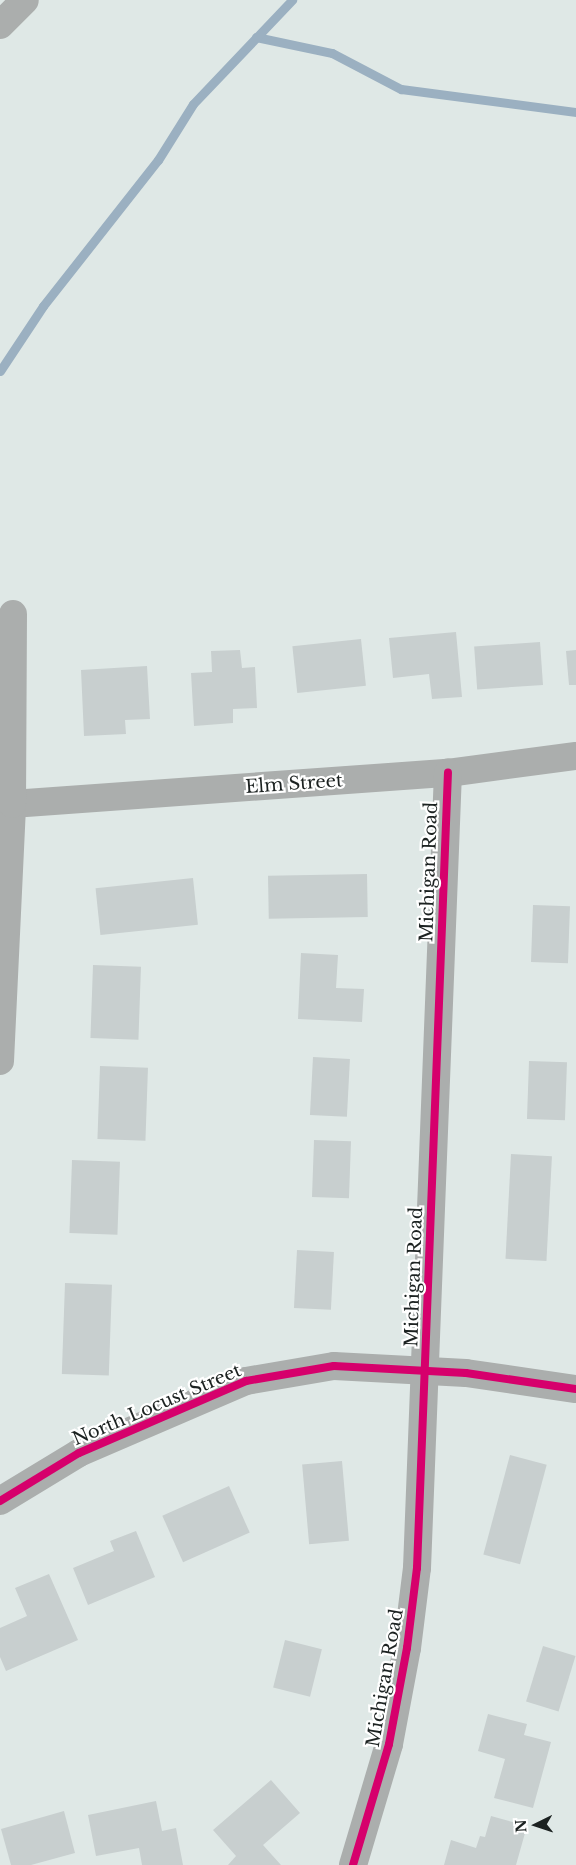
<!DOCTYPE html>
<html>
<head>
<meta charset="utf-8">
<style>
  body { margin:0 }
  #map { position:relative; width:576px; height:1865px; overflow:hidden; background:#dfe8e6; font-family:"Libre Baskerville",serif }
  div>[style] { position:absolute }
  .stream>* { height:9px; margin:-4.5px; padding:0 4.5px; transform-origin:4.5px; border-radius:4.5px; background:#9bb0c1 }
  .building>* { inset:0; background:#c8cfcf; transform-origin:0 0 }
  .minor>* { height:28px; margin:-14px; padding:0 14px; transform-origin:14px; border-radius:14px; background:#abaead }
  .cycleway>* { height:8px; margin:-4px; padding:0 4px; transform-origin:4px; border-radius:4px; background:#d6006c }
  span { translate:-50% -50%; white-space:nowrap; text-align:center; line-height:1.15; -webkit-text-stroke:4.5px #fff; paint-order:stroke }
  .street-label { font-size:18px; color:#1c2221 }
  .north { position:absolute; left:511px; top:1800px; width:50px; height:50px; -webkit-text-stroke:4px #fff; paint-order:stroke; rotate:266deg; font-size:14px; font-weight:700; line-height:20px; text-align:center; color:#1c2221 }
  .north::after { content:''; display:block; margin:auto; width:18px; height:22px; background:#1c2221; clip-path:polygon(50% 0,100% 100%,50% 72%,0 100%) }
</style>
</head>
<body>
<div id="map">
  <div class="stream">
    <div style="left:256px;top:37px;width:78px;rotate:11.9deg"></div>
    <div style="left:332px;top:53px;width:78px;rotate:27.6deg"></div>
    <div style="left:401px;top:89px;width:177px;rotate:7.5deg"></div>
    <div style="left:0;top:371px;width:78px;rotate:-56.5deg"></div>
    <div style="left:43px;top:306px;width:186px;rotate:-51.8deg"></div>
    <div style="left:158px;top:160px;width:66px;rotate:-58deg"></div>
    <div style="left:193px;top:104px;width:144px;rotate:-46.4deg"></div>
  </div>
  <div class="building">
    <div style="clip-path:polygon(456px 632px,462px 697px,432px 699px,429px 674px,393px 678px,389px 638px)"></div>
    <div style="left:361px;top:639px;width:47px;height:69px;rotate:84deg"></div>
    <div style="left:540px;top:642px;width:43px;height:66px;rotate:86deg"></div>
    <div style="clip-path:polygon(240px 650px,242px 668px,255px 667px,257px 708px,233px 709px,233px 723px,194px 726px,191px 673px,212px 672px,211px 651px)"></div>
    <div style="clip-path:polygon(576px 650px,576px 685px,569px 685px,566px 651px)"></div>
    <div style="clip-path:polygon(147px 666px,150px 719px,125px 720px,126px 734px,84px 736px,81px 670px)"></div>
    <div style="left:367px;top:874px;width:43px;height:99px;rotate:89deg"></div>
    <div style="left:193px;top:878px;width:47px;height:98px;rotate:84deg"></div>
    <div style="left:533px;top:905px;width:37px;height:57px;rotate:2deg"></div>
    <div style="clip-path:polygon(301px 953px,338px 955px,336px 988px,364px 989px,362px 1022px,298px 1019px)"></div>
    <div style="left:93px;top:965px;width:48px;height:73px;rotate:2deg"></div>
    <div style="left:313px;top:1057px;width:37px;height:58px;rotate:3deg"></div>
    <div style="left:529px;top:1061px;width:38px;height:58px;rotate:2deg"></div>
    <div style="left:100px;top:1066px;width:48px;height:73px;rotate:2deg"></div>
    <div style="left:314px;top:1140px;width:37px;height:57px;rotate:2deg"></div>
    <div style="left:511px;top:1154px;width:41px;height:105px;rotate:3deg"></div>
    <div style="left:72px;top:1160px;width:48px;height:73px;rotate:2deg"></div>
    <div style="left:297px;top:1250px;width:37px;height:58px;rotate:3deg"></div>
    <div style="left:65px;top:1283px;width:47px;height:91px;rotate:2deg"></div>
    <div style="left:510px;top:1455px;width:38px;height:103px;rotate:15deg"></div>
    <div style="left:342px;top:1461px;width:80px;height:40px;rotate:85deg"></div>
    <div style="left:229px;top:1486px;width:51px;height:73px;rotate:66deg"></div>
    <div style="clip-path:polygon(136px 1531px,155px 1577px,88px 1605px,73px 1568px,114px 1551px,110px 1541px)"></div>
    <div style="clip-path:polygon(49px 1574px,78px 1640px,6px 1671px,0 1657px,0 1628px,27px 1616px,15px 1588px)"></div>
    <div style="left:285px;top:1640px;width:38px;height:49px;rotate:14deg"></div>
    <div style="left:543px;top:1646px;width:34px;height:58px;rotate:17deg"></div>
    <div style="clip-path:polygon(488px 1714px,527px 1724px,524px 1735px,551px 1742px,533px 1808px,494px 1798px,505px 1759px,478px 1751px)"></div>
    <div style="clip-path:polygon(271px 1780px,300px 1813px,263px 1845px,281px 1865px,228px 1865px,236px 1856px,213px 1830px)"></div>
    <div style="clip-path:polygon(156px 1801px,162px 1831px,176px 1828px,183px 1865px,142px 1865px,139px 1848px,96px 1856px,88px 1815px)"></div>
    <div style="clip-path:polygon(64px 1811px,75px 1853px,31px 1865px,11px 1865px,1px 1829px)"></div>
    <div style="clip-path:polygon(491px 1816px,527px 1826px,516px 1865px,444px 1865px,451px 1840px,476px 1848px,480px 1836px,485px 1837px)"></div>
  </div>
  <div class="minor">
    <div style="left:0;top:25px;width:35px;rotate:-45deg"></div>
    <div style="left:12px;top:804px;width:437px;rotate:-4.1deg"></div>
    <div style="left:448px;top:773px;width:129px;rotate:-7.6deg"></div>
    <div style="left:0;top:1061px;width:257px;rotate:-87.3deg"></div>
    <div style="left:12px;top:804px;width:190px;rotate:-89.7deg"></div>
    <div style="left:0;top:1501px;width:92px;rotate:-31.3deg"></div>
    <div style="left:79px;top:1453px;width:182px;rotate:-23.3deg"></div>
    <div style="left:246px;top:1381px;width:89px;rotate:-9.7deg"></div>
    <div style="left:334px;top:1366px;width:132px;rotate:3deg"></div>
    <div style="left:466px;top:1373px;width:111px;rotate:8.3deg"></div>
    <div style="left:353px;top:1865px;width:126px;rotate:-73.4deg"></div>
    <div style="left:389px;top:1744px;width:98px;rotate:-79.4deg"></div>
    <div style="left:407px;top:1648px;width:81px;rotate:-82.9deg"></div>
    <div style="left:417px;top:1568px;width:796px;rotate:-87.77deg"></div>
  </div>
  <div class="cycleway">
    <div style="left:0;top:1501px;width:92px;rotate:-31.3deg"></div>
    <div style="left:79px;top:1453px;width:182px;rotate:-23.3deg"></div>
    <div style="left:246px;top:1381px;width:89px;rotate:-9.7deg"></div>
    <div style="left:334px;top:1366px;width:132px;rotate:3deg"></div>
    <div style="left:466px;top:1373px;width:111px;rotate:8.3deg"></div>
    <div style="left:353px;top:1865px;width:126px;rotate:-73.4deg"></div>
    <div style="left:389px;top:1744px;width:98px;rotate:-79.4deg"></div>
    <div style="left:407px;top:1648px;width:81px;rotate:-82.9deg"></div>
    <div style="left:417px;top:1568px;width:796px;rotate:-87.77deg"></div>
  </div>
  <div class="street-label">
    <span style="left:294px;top:784px;rotate:-4deg">Elm Street</span>
    <span style="left:429px;top:872px;rotate:-88deg">Michigan Road</span>
    <span style="left:414px;top:1277px;rotate:-88deg">Michigan Road</span>
    <span style="left:157px;top:1405px;rotate:-23deg">North Locust Street</span>
    <span style="left:385px;top:1678px;rotate:-80deg">Michigan Road</span>
  </div>
  <div class="north">N</div>
</div>
</body>
</html>
